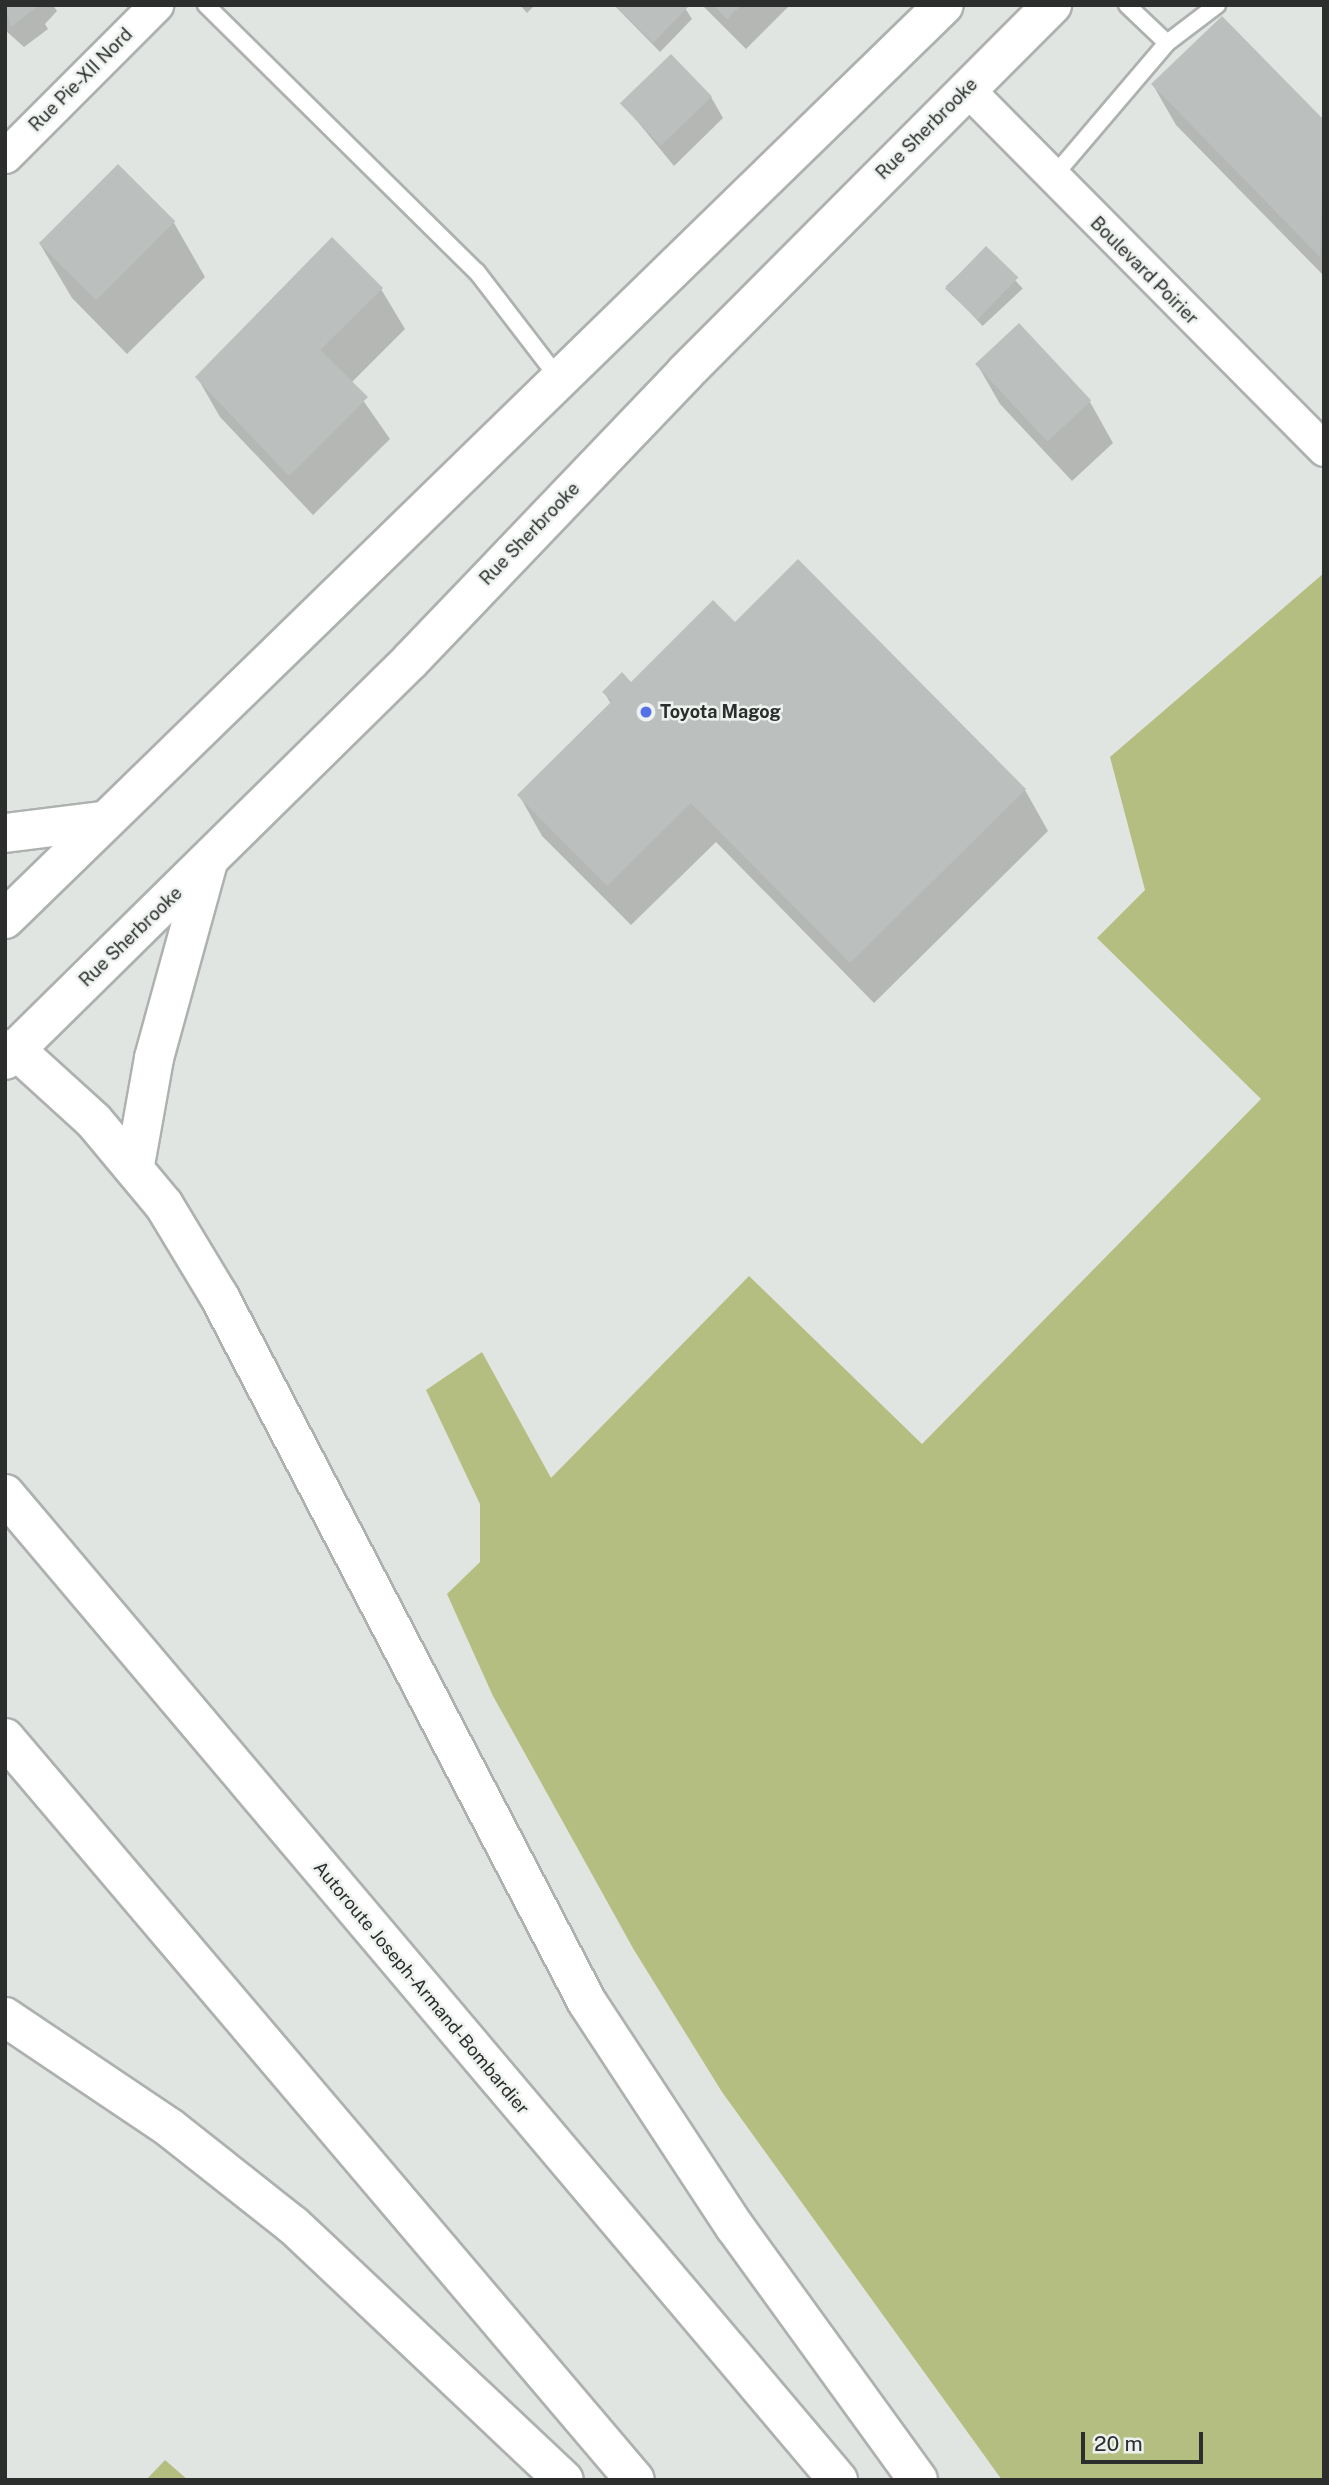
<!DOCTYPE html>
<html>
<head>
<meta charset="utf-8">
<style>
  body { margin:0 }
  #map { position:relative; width:1329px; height:2485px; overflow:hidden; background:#e1e5e2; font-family:"Public Sans",sans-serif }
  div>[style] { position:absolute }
  .green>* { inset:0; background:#b4be80 }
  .shadow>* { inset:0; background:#0003; transform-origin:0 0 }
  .building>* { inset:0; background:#bbc0bf; transform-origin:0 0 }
  .roads { filter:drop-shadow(2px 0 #adb1af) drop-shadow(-2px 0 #adb1af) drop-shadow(0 2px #adb1af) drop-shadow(0 -2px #adb1af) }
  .lane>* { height:16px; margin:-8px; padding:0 8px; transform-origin:8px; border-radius:8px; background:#fff }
  .street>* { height:33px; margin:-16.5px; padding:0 16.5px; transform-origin:16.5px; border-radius:16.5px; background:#fff }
  .primary>* { height:38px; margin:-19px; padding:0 19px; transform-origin:19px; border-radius:19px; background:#fff }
  .highway>* { height:38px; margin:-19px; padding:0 19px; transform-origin:19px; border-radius:19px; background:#fff }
  .dots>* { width:19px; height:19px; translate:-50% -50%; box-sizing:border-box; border:4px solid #eef2ef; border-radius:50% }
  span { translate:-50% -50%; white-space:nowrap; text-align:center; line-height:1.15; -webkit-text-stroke:5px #eef2ef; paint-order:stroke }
  .street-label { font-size:18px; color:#2c2e2d }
  .poi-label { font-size:18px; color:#2c2e2d; font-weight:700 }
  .left { translate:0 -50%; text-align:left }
  .frame { position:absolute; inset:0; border:7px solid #2c2e2d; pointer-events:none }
  .scale { position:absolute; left:1081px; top:2432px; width:122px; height:32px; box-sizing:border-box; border:4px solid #2c2e2d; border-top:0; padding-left:9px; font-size:21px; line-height:24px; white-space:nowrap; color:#2c2e2d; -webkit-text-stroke:5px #eef2ef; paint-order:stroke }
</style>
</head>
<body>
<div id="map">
  <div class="green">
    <div style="clip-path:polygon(1324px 573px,1324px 2480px,1002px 2480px,722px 2092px,634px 1950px,493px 1696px,447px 1594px,480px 1562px,480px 1504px,426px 1390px,482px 1352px,551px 1478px,749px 1276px,922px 1444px,1261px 1099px,1097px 938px,1145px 890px,1110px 757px)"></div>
    <div style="clip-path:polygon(165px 2460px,188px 2480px,146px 2480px)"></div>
  </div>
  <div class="shadow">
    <div style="clip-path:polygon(5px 5px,53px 5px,57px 11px,45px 24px,48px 29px,24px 47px,5px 30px)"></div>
    <div style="clip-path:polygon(520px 5px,535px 5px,527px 13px)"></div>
    <div style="clip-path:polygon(614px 5px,683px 5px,692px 19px,660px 52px)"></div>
    <div style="clip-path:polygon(702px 5px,790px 5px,746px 49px)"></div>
    <div style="clip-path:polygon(1153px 85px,1324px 122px,1324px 276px,1176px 125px)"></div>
    <div style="clip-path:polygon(711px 97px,723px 118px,674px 166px,623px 104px)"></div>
    <div style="clip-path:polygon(174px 223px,205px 277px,127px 354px,72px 298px,40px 244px)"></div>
    <div style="left:986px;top:249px;width:54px;height:55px;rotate:47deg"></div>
    <div style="clip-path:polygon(381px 289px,405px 329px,351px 383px,390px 439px,313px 515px,220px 417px,197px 377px)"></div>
    <div style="clip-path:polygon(977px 364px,1090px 402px,1113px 443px,1072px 481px,1000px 404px)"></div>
    <div style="clip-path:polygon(798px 562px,1025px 790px,1048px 831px,874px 1003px,716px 842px,631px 925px,542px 836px,519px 795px,611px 704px,604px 692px,631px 684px,735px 625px)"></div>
  </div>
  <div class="building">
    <div style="clip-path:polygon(5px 5px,36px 5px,37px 7px,11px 27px)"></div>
    <div style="clip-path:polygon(615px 5px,685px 5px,688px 7px,653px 43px)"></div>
    <div style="clip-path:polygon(713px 5px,741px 5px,727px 19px)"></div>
    <div style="clip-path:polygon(1222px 16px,1324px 120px,1320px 257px,1151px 84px)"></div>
    <div style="left:671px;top:54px;width:59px;height:71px;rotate:46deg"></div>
    <div style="left:118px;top:164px;width:81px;height:112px;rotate:45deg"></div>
    <div style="clip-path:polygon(332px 237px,383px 288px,320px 350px,368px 397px,289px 476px,195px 377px)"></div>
    <div style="left:986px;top:246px;width:45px;height:59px;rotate:44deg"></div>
    <div style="left:1019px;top:323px;width:106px;height:60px;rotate:47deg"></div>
    <div style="clip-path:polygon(798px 559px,1026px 789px,850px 963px,691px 803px,607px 886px,517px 795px,612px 701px,602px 692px,622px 672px,631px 682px,713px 600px,735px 622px)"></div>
  </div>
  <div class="roads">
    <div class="lane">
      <div style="left:206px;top:5px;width:380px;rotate:44.6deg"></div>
      <div style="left:477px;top:272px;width:135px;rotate:52.5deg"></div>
      <div style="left:1127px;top:5px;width:55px;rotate:43.5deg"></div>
      <div style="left:1167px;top:43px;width:63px;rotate:-37.2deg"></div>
      <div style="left:1052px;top:178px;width:177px;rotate:-49.6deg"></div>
    </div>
    <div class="street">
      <div style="left:967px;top:89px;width:507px;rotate:45.24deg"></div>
      <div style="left:5px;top:156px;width:214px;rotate:-45deg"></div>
    </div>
    <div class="primary">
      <div style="left:5px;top:919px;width:1310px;rotate:-44.23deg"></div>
      <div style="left:5px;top:1060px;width:569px;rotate:-44.57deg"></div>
      <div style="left:410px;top:661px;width:398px;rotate:-46.3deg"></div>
      <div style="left:685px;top:373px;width:520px;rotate:-45.08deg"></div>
    </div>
    <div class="highway">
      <div style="left:5px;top:833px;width:97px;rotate:-7.1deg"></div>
      <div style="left:5px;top:1049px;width:11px;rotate:5deg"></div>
      <div style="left:16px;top:1050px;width:105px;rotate:42.3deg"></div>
      <div style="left:94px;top:1121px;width:109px;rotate:50.2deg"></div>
      <div style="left:164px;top:1205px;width:106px;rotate:58.9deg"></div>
      <div style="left:219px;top:1296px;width:796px;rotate:62.47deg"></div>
      <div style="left:587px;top:2002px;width:269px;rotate:56.7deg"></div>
      <div style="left:735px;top:2227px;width:312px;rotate:54.1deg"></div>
      <div style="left:135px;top:1165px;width:109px;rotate:-79.9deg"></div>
      <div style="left:154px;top:1058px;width:203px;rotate:-74.6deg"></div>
      <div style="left:5px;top:1494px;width:1291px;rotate:49.81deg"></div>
      <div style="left:5px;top:1738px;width:973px;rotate:49.67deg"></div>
      <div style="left:5px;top:2017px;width:199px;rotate:33.9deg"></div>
      <div style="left:170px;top:2128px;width:157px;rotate:38.3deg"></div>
      <div style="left:293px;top:2225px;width:372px;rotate:43.3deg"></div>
    </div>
  </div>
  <div class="dots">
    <div style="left:646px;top:712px;background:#5571e6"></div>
  </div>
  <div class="street-label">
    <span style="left:81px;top:80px;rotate:-45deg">Rue Pie-XII Nord</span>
    <span style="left:927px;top:129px;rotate:-45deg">Rue Sherbrooke</span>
    <span style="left:1144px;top:271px;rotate:45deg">Boulevard Poirier</span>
    <span style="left:530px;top:534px;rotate:-46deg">Rue Sherbrooke</span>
    <span style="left:131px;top:937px;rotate:-44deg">Rue Sherbrooke</span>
    <span style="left:421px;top:1988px;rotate:50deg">Autoroute Joseph-Armand-Bombardier</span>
  </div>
  <div class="poi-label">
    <span class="left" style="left:660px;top:712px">Toyota Magog</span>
  </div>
  <div class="frame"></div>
  <div class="scale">20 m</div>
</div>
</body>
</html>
